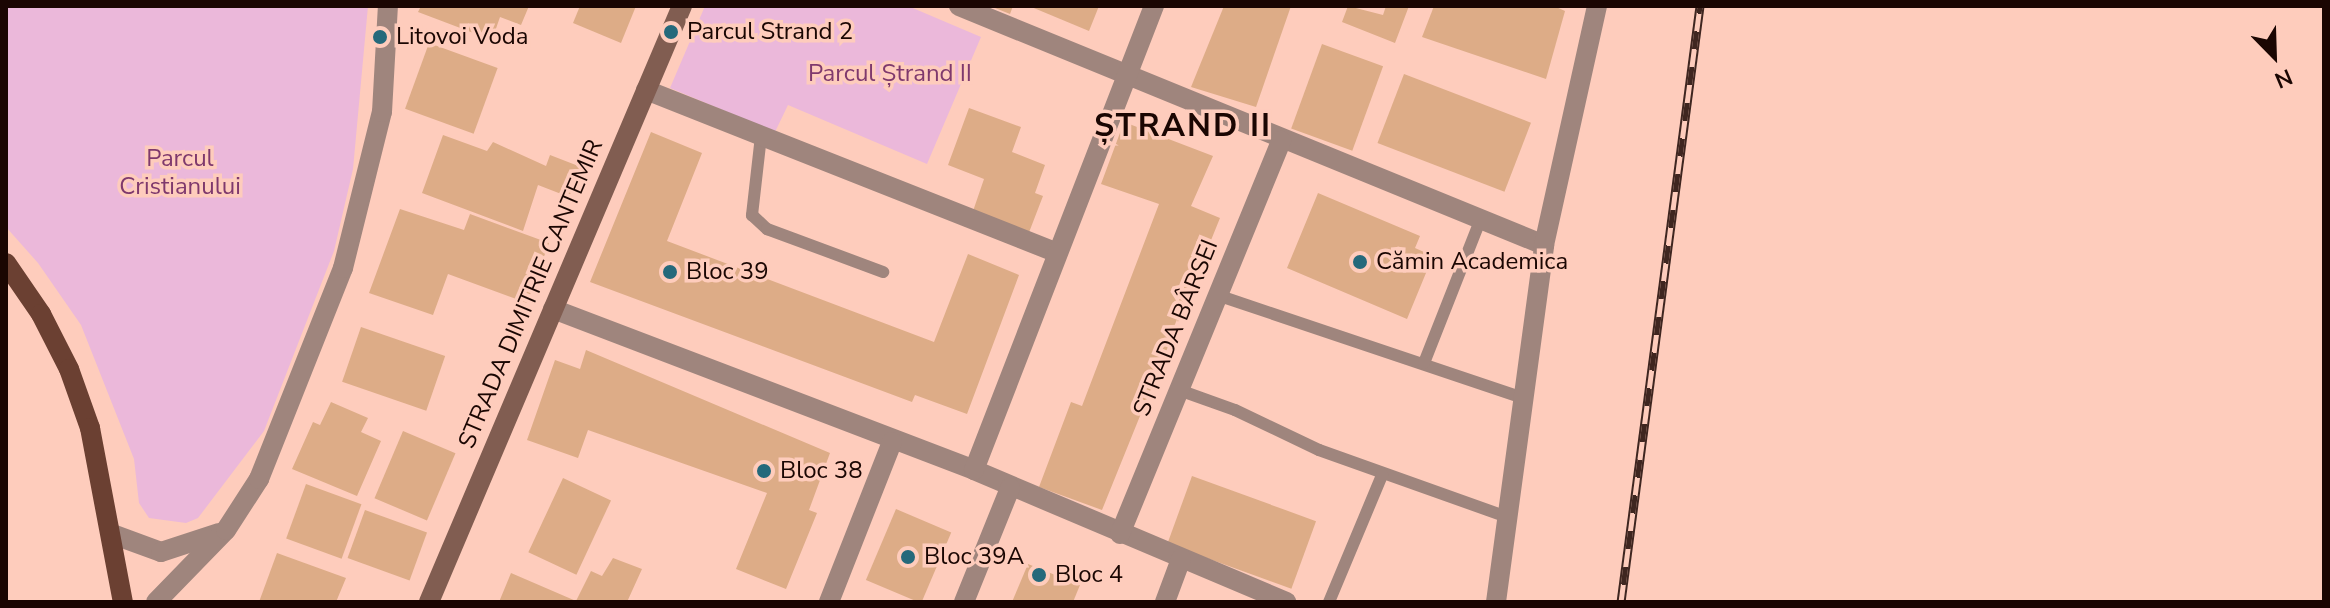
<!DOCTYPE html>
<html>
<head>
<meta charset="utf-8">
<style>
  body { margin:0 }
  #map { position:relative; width:2330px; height:608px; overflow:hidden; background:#feccbc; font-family:"Nunito Sans",sans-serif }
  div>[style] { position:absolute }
  .green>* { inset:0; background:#ebb8da }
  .building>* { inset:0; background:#ddac87; transform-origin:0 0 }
  .lane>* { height:12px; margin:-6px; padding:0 6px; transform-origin:6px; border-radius:6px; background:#9f857d }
  .street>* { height:20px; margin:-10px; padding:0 10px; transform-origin:10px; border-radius:10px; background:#9f857d }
  .secondary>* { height:20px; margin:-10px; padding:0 10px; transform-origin:10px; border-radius:10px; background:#815d51 }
  .primary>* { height:20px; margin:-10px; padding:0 10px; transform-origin:10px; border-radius:10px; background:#6b4032 }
  .rail>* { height:9px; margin-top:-4.5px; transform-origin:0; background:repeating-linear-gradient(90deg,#feccbc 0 18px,#3f2620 0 36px); box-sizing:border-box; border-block:2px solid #3f2620 }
  .dots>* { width:22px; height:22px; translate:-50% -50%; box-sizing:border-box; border:4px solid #feccbc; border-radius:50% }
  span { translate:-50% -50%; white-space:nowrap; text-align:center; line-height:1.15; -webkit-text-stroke:7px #feccbc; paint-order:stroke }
  .poi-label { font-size:24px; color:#1a0602 }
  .left { translate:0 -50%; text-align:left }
  .park-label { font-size:24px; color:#7f396d }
  .street-label { font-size:24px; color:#1a0602 }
  .district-label { font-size:32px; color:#1a0602; font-weight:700; letter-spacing:2px }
  .frame { position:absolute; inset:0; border:8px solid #1a0602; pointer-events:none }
  .north { position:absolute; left:2234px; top:16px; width:80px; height:80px; -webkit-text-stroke:6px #feccbc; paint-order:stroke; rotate:157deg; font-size:22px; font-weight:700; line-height:32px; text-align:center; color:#1a0602 }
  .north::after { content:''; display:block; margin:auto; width:28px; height:36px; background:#1a0602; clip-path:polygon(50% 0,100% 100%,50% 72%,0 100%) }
</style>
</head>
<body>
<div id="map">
  <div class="green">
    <div style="clip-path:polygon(368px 6px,353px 169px,334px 251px,264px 431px,198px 518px,186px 523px,149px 518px,139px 503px,134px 459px,81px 325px,38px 263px,6px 227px,6px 7px)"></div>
    <div style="clip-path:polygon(705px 6px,908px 6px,981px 37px,927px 164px,788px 105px,775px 132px,670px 88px)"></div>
  </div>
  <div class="building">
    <div style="clip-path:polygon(421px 6px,529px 6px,521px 25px,500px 17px,492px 40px,418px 12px)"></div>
    <div style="clip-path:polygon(580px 6px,636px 6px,621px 43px,573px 23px)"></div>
    <div style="clip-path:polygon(990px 6px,1013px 6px,1010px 14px)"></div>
    <div style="clip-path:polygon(1029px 6px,1099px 6px,1089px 31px)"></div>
    <div style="clip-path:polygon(1224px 6px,1291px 6px,1256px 107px,1191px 87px)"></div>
    <div style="clip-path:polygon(1348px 6px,1383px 15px,1386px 6px,1409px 6px,1395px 43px,1342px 22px)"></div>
    <div style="clip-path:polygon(1434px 6px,1554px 6px,1565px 11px,1546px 79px,1422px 37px)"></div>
    <div style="left:429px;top:43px;width:73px;height:70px;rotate:20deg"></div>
    <div style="left:1322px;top:44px;width:65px;height:90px;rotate:20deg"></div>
    <div style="left:1404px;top:74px;width:136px;height:74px;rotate:21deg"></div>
    <div style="clip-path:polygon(969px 108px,1021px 127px,1012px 152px,1045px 165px,1035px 193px,1043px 196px,1028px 235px,972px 214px,984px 179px,948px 165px)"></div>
    <div style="clip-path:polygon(1124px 122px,1213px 156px,1191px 206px,1220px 218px,1102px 510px,1039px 487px,1071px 402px,1082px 406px,1159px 204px,1101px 184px)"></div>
    <div style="clip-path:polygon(651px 132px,702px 153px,667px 241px,934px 342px,968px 254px,1019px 275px,967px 414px,915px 395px,912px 402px,590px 282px)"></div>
    <div style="clip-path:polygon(443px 135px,487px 151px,493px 142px,546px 166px,550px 155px,581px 167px,569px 197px,538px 185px,523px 231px,422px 193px)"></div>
    <div style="clip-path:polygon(1318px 193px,1420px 236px,1415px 248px,1433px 256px,1407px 319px,1287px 268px)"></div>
    <div style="clip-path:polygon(400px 209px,464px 230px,470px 214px,549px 243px,527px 303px,448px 274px,433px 315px,369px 293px)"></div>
    <div style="left:361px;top:327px;width:89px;height:58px;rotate:19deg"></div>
    <div style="clip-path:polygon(586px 350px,830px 453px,809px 510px,817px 513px,786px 589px,736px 569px,767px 493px,588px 430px,578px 458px,527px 440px,555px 360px,580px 369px)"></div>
    <div style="clip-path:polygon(331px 402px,368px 418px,361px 432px,381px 441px,357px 496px,292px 469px,313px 422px,320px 425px)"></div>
    <div style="left:403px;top:431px;width:57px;height:73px;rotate:23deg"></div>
    <div style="left:1192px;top:476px;width:132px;height:72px;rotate:20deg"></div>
    <div style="left:563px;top:478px;width:53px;height:82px;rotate:25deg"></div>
    <div style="left:306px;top:484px;width:59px;height:58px;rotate:20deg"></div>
    <div style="left:896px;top:509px;width:60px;height:77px;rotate:23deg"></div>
    <div style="left:365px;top:510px;width:66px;height:51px;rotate:20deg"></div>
    <div style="clip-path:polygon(277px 553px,346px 578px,336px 602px,259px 602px)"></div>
    <div style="clip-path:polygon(613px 558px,642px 569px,627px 602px,499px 602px,511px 573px,576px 601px,591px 571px,602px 576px)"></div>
    <div style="clip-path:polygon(1028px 564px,1080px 585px,1073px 602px,1012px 602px)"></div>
  </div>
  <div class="lane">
    <div style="left:761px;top:136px;width:80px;rotate:96.5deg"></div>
    <div style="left:752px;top:215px;width:21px;rotate:43deg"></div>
    <div style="left:767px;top:229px;width:124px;rotate:20.3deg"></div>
    <div style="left:1217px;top:295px;width:323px;rotate:18.6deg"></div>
    <div style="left:1424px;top:363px;width:153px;rotate:-68.5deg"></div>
    <div style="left:1179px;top:390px;width:59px;rotate:19.7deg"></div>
    <div style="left:1235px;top:410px;width:93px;rotate:25.5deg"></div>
    <div style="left:1319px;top:450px;width:200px;rotate:19.6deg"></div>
    <div style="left:1329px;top:602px;width:138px;rotate:-67.3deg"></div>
  </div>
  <div class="street">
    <div style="left:959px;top:6px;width:632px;rotate:22.22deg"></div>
    <div style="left:646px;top:90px;width:440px;rotate:21.6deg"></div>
    <div style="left:553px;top:309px;width:451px;rotate:20.9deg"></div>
    <div style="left:974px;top:470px;width:339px;rotate:22.9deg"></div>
    <div style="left:974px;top:470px;width:498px;rotate:-68.8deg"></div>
    <div style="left:112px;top:534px;width:52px;rotate:20.2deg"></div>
    <div style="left:161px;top:552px;width:61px;rotate:-18.1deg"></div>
    <div style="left:1120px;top:534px;width:425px;rotate:-67.7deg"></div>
    <div style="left:156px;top:602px;width:100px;rotate:-45.8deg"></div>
    <div style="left:226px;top:530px;width:61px;rotate:-57.1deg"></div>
    <div style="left:259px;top:479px;width:227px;rotate:-68.3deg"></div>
    <div style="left:343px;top:268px;width:161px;rotate:-76deg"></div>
    <div style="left:382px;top:112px;width:106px;rotate:-86.8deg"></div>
    <div style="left:829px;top:602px;width:172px;rotate:-68.5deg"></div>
    <div style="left:964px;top:602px;width:123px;rotate:-68deg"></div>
    <div style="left:1165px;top:602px;width:46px;rotate:-69.6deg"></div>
    <div style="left:1496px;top:602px;width:360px;rotate:-82.3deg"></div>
    <div style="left:1544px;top:245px;width:245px;rotate:-77.5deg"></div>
  </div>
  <div class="secondary">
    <div style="left:429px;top:602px;width:647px;rotate:-67deg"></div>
  </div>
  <div class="primary">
    <div style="left:6px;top:263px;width:62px;rotate:55.5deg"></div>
    <div style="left:41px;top:314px;width:62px;rotate:63deg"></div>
    <div style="left:69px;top:369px;width:63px;rotate:70.4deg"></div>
    <div style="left:90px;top:428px;width:177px;rotate:79.3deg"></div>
  </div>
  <div class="rail">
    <div style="left:1621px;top:602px;width:601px;rotate:-82.45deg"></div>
  </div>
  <div class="dots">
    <div style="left:671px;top:32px;background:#25697b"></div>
    <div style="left:380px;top:37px;background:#25697b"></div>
    <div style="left:1360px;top:262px;background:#25697b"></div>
    <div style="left:670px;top:272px;background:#25697b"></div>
    <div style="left:764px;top:471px;background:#25697b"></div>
    <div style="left:908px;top:557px;background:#25697b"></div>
    <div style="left:1039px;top:575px;background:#25697b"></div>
  </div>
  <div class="poi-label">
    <span class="left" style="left:687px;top:32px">Parcul Strand 2</span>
    <span class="left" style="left:396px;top:37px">Litovoi Voda</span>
    <span class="left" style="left:1376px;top:262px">Cămin Academica</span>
    <span class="left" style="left:686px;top:272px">Bloc 39</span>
    <span class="left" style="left:780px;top:471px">Bloc 38</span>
    <span class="left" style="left:924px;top:557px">Bloc 39A</span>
    <span class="left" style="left:1055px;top:575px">Bloc 4</span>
  </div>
  <div class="park-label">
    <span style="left:890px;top:74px">Parcul Ștrand II</span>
    <span style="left:180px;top:173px">Parcul<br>Cristianului</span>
  </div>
  <div class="street-label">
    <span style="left:531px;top:294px;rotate:-67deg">STRADA DIMITRIE CANTEMIR</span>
    <span style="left:1176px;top:328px;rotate:-68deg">STRADA BÂRSEI</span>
  </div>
  <div class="district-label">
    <span style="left:1183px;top:126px">ȘTRAND II</span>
  </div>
  <div class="frame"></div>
  <div class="north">N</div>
</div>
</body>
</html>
